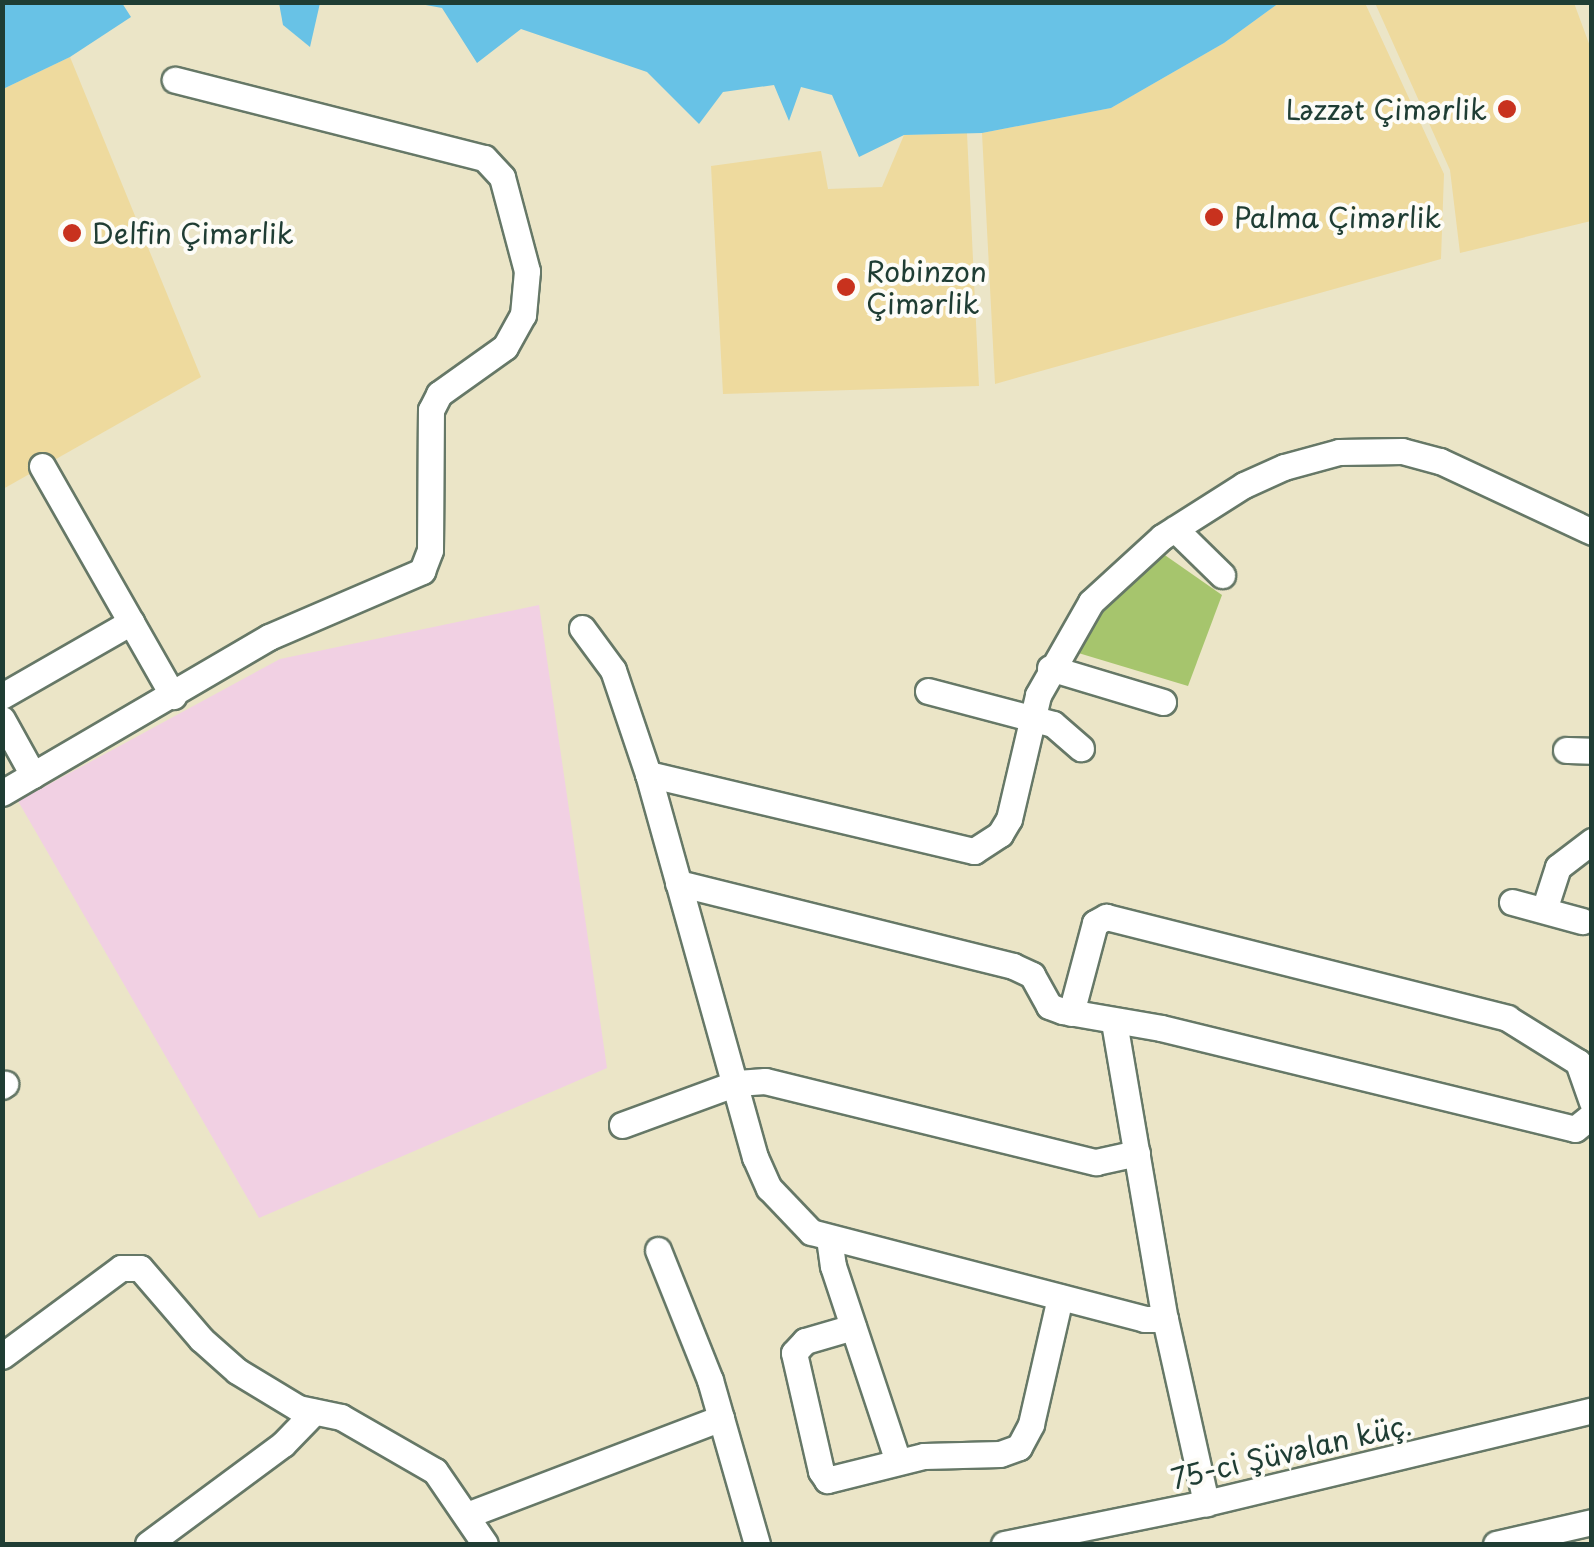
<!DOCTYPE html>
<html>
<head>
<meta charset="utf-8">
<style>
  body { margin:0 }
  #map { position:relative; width:1594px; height:1547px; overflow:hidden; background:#ebe5c7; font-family:"Playpen Sans",sans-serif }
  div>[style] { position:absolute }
  .built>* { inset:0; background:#f1d0e3 }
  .green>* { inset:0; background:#a6c56d }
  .sand>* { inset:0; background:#eeda9e }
  .water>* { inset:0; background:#68c2e6 }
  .roads { filter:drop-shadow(2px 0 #667867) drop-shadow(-2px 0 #667867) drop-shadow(0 2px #667867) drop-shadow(0 -2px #667867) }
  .minor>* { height:25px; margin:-12.5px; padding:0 12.5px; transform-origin:12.5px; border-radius:12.5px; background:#fff }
  .dots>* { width:28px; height:28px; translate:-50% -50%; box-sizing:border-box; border:5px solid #fdfcf7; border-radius:50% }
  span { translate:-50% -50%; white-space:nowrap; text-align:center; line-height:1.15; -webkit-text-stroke:8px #fdfcf7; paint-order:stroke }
  .poi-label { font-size:28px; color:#1f3d34 }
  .right { translate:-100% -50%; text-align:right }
  .left { translate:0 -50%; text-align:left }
  .street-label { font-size:28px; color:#1f3d34 }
  .frame { position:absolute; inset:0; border:5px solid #1f3d34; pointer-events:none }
</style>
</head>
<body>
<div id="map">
  <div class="built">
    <div style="clip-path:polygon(539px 605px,607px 1068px,259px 1218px,18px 801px,280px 659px)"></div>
  </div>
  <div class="green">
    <div style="clip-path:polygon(1159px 551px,1222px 595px,1188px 686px,1075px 652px,1129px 573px)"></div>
  </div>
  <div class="sand">
    <div style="clip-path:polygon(1279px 3px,1365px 3px,1444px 174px,1441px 259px,995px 384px,982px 133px,1111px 108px,1224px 43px)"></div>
    <div style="clip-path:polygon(1375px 3px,1574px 3px,1591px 49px,1591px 221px,1460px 253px,1450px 170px)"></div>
    <div style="clip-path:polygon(70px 57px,201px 377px,3px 489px,3px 89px)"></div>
    <div style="clip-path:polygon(967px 133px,979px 386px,723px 394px,711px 166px,821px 151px,828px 189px,882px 187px,904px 135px)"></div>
  </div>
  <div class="water">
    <div style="clip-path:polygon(3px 2px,122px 3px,131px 17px,70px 57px,3px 89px)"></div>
    <div style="clip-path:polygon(279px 3px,320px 3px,310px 47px,283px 25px)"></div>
    <div style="clip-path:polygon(415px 3px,1279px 2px,1279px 3px,1224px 43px,1111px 108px,982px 133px,904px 135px,859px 157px,832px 95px,801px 87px,789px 121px,774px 85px,723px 92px,699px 124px,647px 72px,521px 29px,477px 63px,442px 8px)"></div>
  </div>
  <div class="roads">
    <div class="minor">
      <div style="left:42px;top:466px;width:265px;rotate:60.3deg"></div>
      <div style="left:1175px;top:529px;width:66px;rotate:44.4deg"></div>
      <div style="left:582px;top:628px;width:52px;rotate:53.6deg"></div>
      <div style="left:613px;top:670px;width:110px;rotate:71.4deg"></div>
      <div style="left:648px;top:774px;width:398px;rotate:74.4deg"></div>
      <div style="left:755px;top:1157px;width:34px;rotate:66deg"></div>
      <div style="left:769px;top:1188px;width:61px;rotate:46.3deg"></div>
      <div style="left:811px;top:1232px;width:344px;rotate:14.6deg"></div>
      <div style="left:1144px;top:1319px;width:21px"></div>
      <div style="left:1050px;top:668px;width:118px;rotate:16.7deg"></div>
      <div style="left:928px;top:691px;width:129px;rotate:14.8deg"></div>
      <div style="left:1053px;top:724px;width:37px;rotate:41deg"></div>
      <div style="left:2px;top:696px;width:149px;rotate:-29.8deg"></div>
      <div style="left:2px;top:719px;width:64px;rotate:61deg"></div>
      <div style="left:1566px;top:750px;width:26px;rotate:2deg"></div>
      <div style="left:648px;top:774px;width:335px;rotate:13.3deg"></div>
      <div style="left:974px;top:851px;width:31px;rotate:-33deg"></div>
      <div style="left:1000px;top:834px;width:17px;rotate:-59deg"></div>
      <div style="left:1009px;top:819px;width:127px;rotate:-76.8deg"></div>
      <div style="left:1038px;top:695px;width:107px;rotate:-60.3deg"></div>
      <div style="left:1091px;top:602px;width:96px;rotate:-42.5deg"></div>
      <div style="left:1162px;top:537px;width:97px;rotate:-32.4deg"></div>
      <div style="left:1244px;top:485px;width:44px;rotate:-24.2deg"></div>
      <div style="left:1284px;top:467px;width:57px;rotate:-15.3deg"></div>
      <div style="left:1339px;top:452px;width:63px;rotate:-0.9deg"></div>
      <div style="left:1402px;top:451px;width:39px;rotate:15deg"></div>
      <div style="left:1440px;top:461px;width:168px;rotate:25deg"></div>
      <div style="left:2px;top:793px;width:309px;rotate:-30.3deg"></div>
      <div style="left:269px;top:637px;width:167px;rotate:-23.3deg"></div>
      <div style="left:422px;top:571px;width:22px;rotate:-69deg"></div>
      <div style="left:430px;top:550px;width:140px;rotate:-89.6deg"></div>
      <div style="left:431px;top:410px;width:18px;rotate:-63deg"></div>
      <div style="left:439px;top:394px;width:81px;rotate:-35.5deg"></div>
      <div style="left:505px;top:347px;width:37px;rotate:-61deg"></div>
      <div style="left:523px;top:315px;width:44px;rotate:-84.8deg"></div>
      <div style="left:527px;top:271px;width:97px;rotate:-104.9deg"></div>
      <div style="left:502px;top:177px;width:26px;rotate:-133deg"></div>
      <div style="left:484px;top:158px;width:319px;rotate:-165.8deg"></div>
      <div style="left:678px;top:883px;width:345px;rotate:13.9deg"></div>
      <div style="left:1013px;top:966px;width:21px;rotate:25deg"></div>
      <div style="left:1032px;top:975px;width:35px;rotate:61deg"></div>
      <div style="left:1049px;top:1006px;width:15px;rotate:20deg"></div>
      <div style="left:1063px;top:1011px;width:99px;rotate:9.8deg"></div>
      <div style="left:1161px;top:1028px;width:426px;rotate:13.7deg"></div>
      <div style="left:1575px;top:1129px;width:22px;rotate:-39deg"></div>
      <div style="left:1512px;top:902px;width:73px;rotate:15.2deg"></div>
      <div style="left:1544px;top:910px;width:45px;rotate:-72deg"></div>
      <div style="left:1558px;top:867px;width:43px;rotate:-37.4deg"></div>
      <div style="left:1071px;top:1013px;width:93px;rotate:-75.1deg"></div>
      <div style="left:1095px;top:923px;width:13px;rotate:-29deg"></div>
      <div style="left:1106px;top:917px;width:414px;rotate:14.1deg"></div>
      <div style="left:1507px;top:1018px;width:84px;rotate:31.8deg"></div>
      <div style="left:1578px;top:1062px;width:42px;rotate:70.7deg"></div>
      <div style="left:1114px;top:1022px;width:301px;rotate:80.3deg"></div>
      <div style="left:1165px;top:1319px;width:189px;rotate:77.4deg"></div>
      <div style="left:2px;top:1086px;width:4px;rotate:-34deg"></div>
      <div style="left:622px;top:1125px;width:122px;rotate:-20.1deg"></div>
      <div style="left:737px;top:1083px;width:28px;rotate:-4deg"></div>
      <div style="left:765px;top:1081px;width:341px;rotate:13.8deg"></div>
      <div style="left:1096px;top:1162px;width:42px;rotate:-12.4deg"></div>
      <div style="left:829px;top:1238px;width:28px;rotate:82deg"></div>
      <div style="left:833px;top:1266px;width:206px;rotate:71.6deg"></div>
      <div style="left:658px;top:1250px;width:140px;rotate:68.2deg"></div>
      <div style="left:710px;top:1380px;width:171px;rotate:74deg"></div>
      <div style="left:853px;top:1327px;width:50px;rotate:163.7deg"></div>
      <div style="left:805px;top:1341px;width:16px;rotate:133deg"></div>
      <div style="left:794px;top:1353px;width:121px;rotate:77.1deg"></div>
      <div style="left:821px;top:1471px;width:11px;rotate:56deg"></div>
      <div style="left:827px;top:1480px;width:100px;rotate:-13.9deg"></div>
      <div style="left:924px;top:1456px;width:76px;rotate:-1.5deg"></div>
      <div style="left:1000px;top:1454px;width:20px;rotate:-20deg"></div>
      <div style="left:1019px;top:1447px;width:26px;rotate:-62deg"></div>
      <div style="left:1031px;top:1424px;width:130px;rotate:-77.1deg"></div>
      <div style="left:2px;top:1356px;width:148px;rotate:-36.5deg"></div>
      <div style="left:121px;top:1268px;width:19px"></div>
      <div style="left:140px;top:1268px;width:94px;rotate:49.3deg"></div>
      <div style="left:201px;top:1339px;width:48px;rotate:41.6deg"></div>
      <div style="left:237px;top:1371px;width:71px;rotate:31.2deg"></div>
      <div style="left:298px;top:1408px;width:44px;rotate:11.8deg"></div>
      <div style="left:341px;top:1417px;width:108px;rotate:29.9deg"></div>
      <div style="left:435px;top:1471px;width:88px;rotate:55.6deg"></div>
      <div style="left:467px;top:1515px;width:272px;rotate:-20.9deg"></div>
      <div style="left:148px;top:1544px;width:168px;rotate:-36.5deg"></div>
      <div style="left:283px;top:1444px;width:45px;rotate:-45.9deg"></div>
      <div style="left:1004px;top:1544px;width:206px;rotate:-11.5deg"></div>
      <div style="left:1206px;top:1503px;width:397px;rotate:-13.5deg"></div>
      <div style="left:1496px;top:1544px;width:98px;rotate:-12.9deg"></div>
    </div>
  </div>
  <div class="dots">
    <div style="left:1507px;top:109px;background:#c8321e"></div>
    <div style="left:1214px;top:217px;background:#c8321e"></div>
    <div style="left:72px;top:233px;background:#c8321e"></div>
    <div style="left:846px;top:287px;background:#c8321e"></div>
  </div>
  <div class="poi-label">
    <span class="right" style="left:1487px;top:109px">Ləzzət Çimərlik</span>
    <span class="left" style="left:1234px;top:217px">Palma Çimərlik</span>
    <span class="left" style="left:92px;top:233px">Delfin Çimərlik</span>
    <span class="left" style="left:866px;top:287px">Robinzon<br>Çimərlik</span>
  </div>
  <div class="street-label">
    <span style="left:1291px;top:1451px;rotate:-13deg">75-ci Şüvəlan küç.</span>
  </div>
  <div class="frame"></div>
</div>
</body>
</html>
